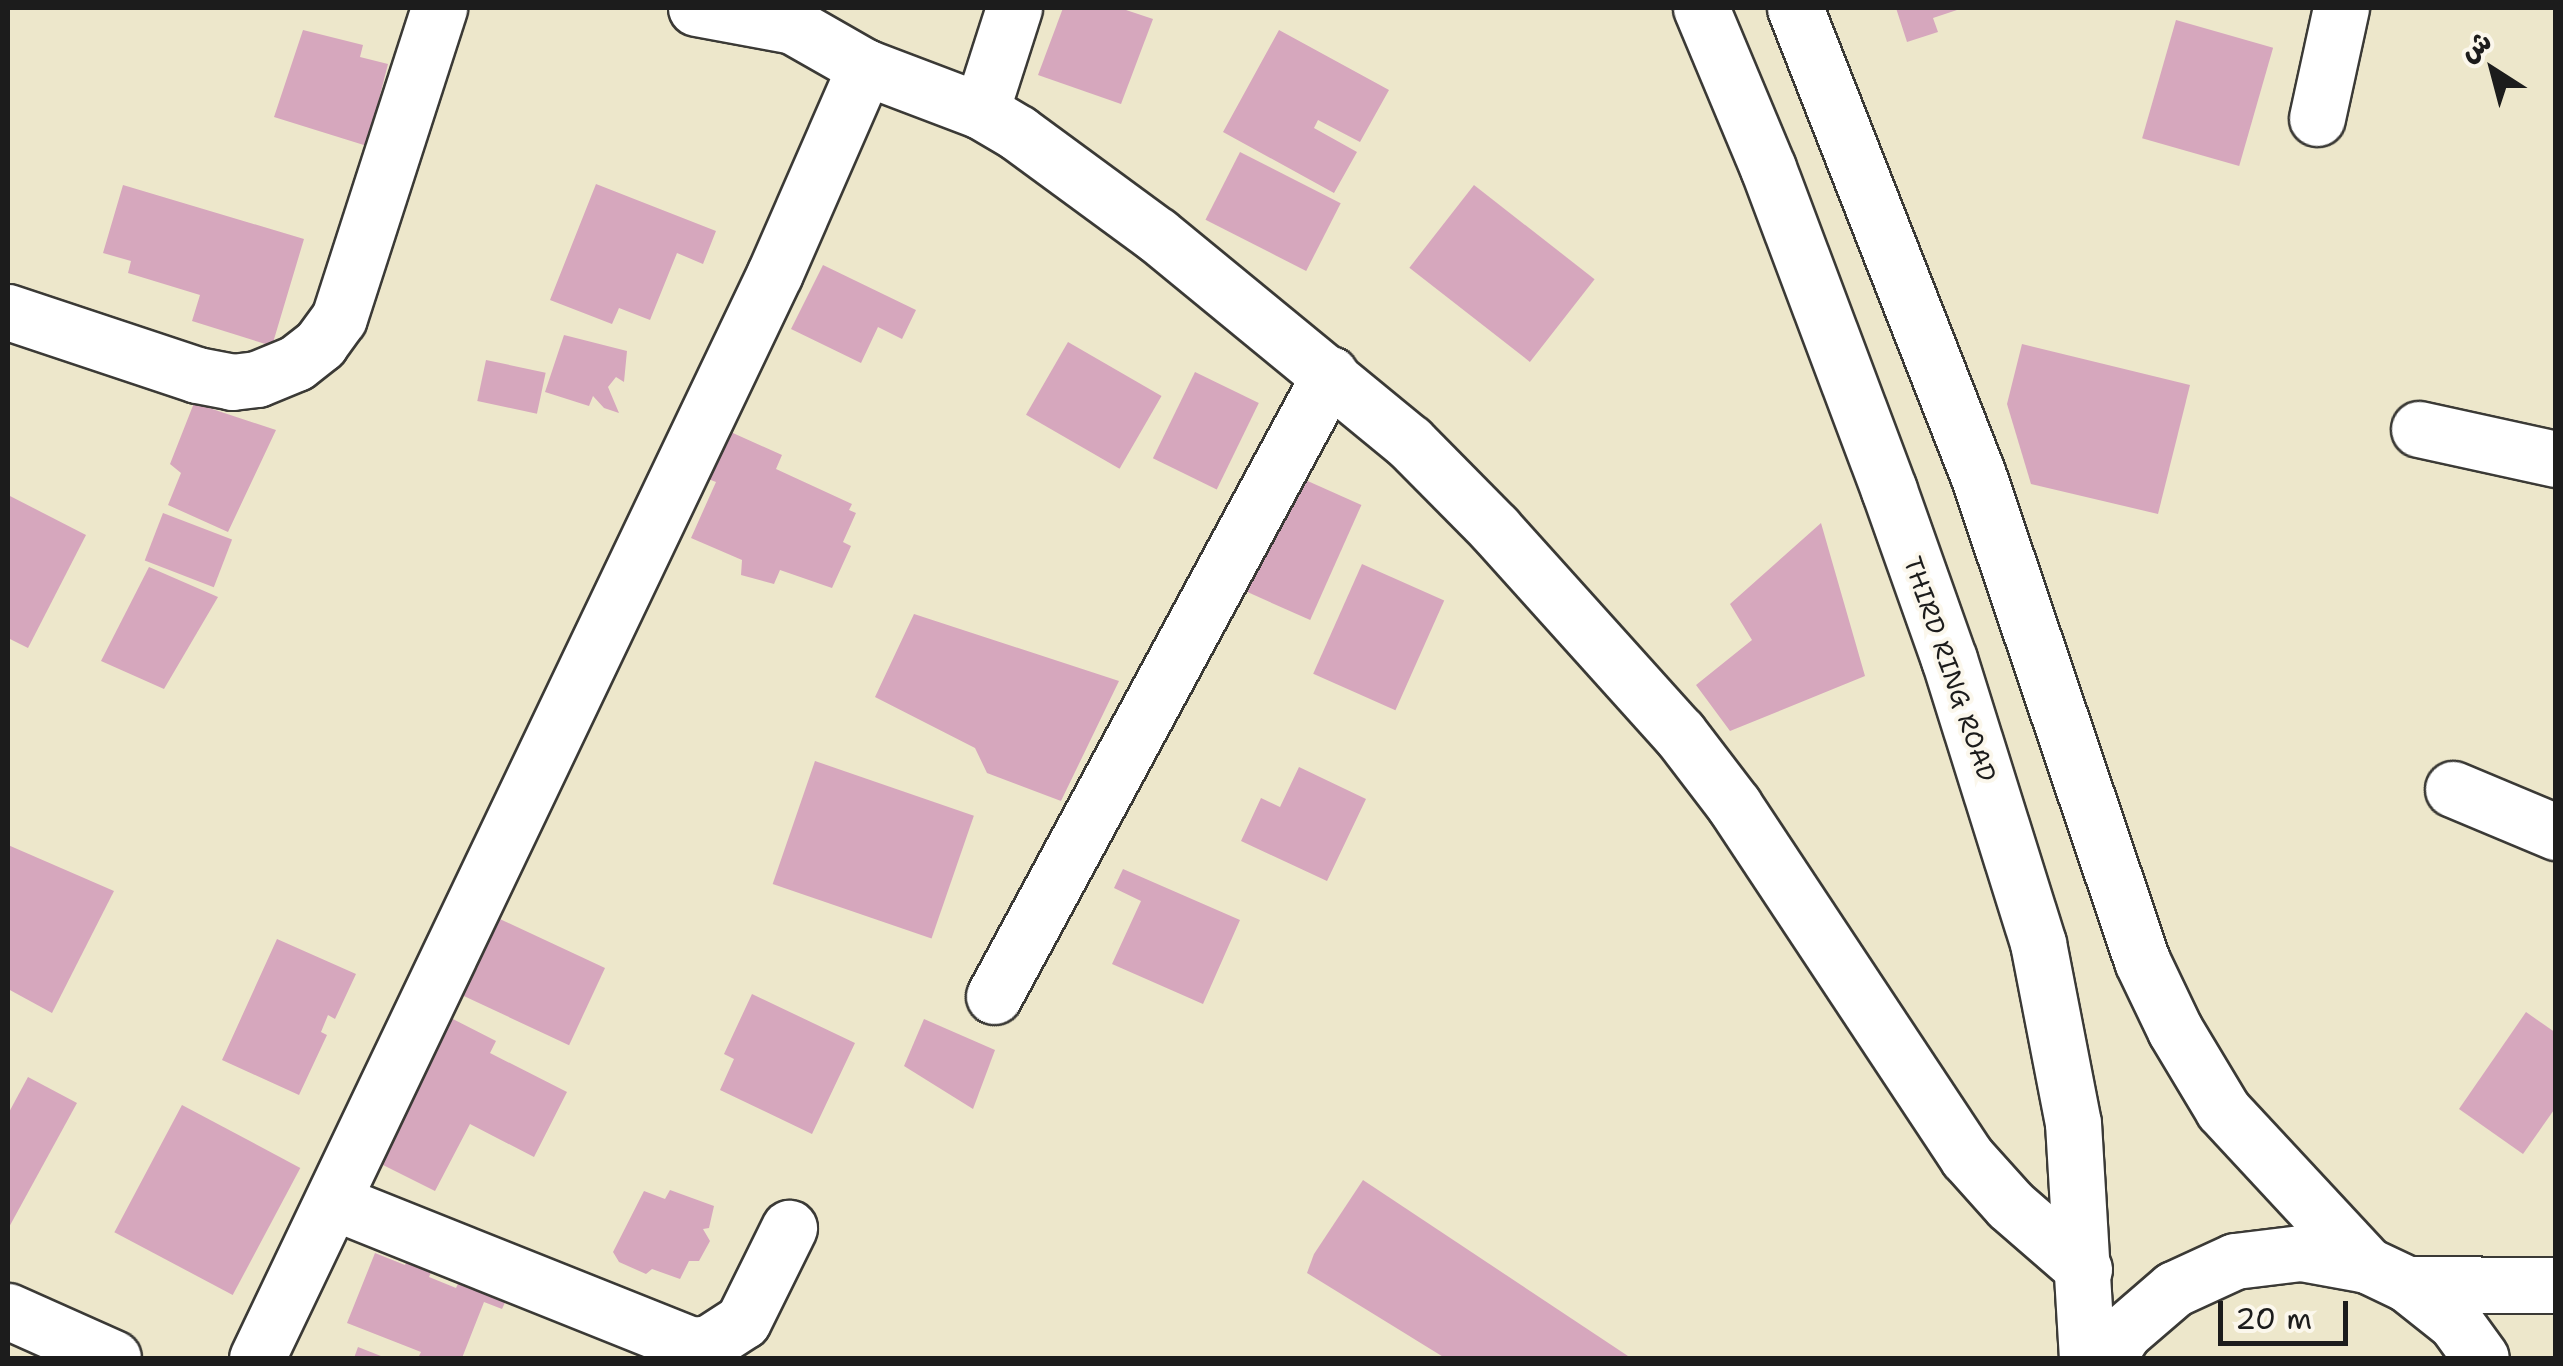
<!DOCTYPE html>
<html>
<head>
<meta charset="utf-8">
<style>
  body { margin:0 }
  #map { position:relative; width:2563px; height:1366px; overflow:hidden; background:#ede7cb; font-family:"Shantell Sans","Playpen Sans Arabic",sans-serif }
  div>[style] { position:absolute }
  .building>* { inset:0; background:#d6a7bd; transform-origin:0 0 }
  .roads { filter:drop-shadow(2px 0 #3b3a36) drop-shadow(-2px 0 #3b3a36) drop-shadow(0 2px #3b3a36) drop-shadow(0 -2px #3b3a36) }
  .minor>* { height:55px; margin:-27.5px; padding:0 27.5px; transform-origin:27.5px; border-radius:27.5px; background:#fff }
  .major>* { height:55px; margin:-27.5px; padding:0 27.5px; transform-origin:27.5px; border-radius:27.5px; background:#fff }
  span { translate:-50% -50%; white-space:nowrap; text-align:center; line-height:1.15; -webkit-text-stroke:8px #fbf7ec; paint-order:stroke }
  .street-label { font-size:25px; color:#1c1c1c }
  .frame { position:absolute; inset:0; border:10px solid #1c1c1c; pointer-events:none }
  .north { position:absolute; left:2443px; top:20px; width:100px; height:100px; -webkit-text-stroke:8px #fbf7ec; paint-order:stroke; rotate:324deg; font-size:28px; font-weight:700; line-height:40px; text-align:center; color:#1c1c1c }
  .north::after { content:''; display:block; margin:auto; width:35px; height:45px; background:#1c1c1c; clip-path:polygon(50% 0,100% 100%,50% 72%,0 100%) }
  .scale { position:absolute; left:2218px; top:1301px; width:130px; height:45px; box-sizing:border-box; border:5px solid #1c1c1c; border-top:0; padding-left:12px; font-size:30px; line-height:35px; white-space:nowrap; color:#1c1c1c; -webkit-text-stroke:8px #fbf7ec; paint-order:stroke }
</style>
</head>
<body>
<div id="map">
  <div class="building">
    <div style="clip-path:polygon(1063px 8px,1120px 8px,1153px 19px,1121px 104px,1038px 75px)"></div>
    <div style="clip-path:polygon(1896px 8px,1963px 8px,1933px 18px,1938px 32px,1907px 42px)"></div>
    <div style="left:2176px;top:20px;width:101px;height:123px;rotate:16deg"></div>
    <div style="clip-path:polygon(303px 30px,363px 45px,360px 57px,388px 64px,367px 146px,274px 117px)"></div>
    <div style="clip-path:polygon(1279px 30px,1389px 90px,1360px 142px,1318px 120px,1314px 128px,1357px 152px,1334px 193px,1223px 132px)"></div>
    <div style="left:1240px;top:152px;width:113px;height:76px;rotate:27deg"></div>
    <div style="clip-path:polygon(596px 184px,716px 231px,703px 264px,677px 253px,650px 320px,619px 308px,612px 324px,550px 300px)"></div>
    <div style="clip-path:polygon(123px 185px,304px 239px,272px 346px,192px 321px,200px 295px,128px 273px,131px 261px,103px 253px)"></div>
    <div style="left:1474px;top:185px;width:153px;height:105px;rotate:38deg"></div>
    <div style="clip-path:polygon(823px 265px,916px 310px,902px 339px,878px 327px,861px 363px,791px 329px)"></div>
    <div style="clip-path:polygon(564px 335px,627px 351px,624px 382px,616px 377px,608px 387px,619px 413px,604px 408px,593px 396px,589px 406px,545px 392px)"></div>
    <div style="left:1068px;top:342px;width:108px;height:84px;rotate:30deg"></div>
    <div style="clip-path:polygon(2022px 344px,2190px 385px,2158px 514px,2031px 484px,2007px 404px)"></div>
    <div style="left:486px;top:360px;width:61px;height:42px;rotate:12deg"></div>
    <div style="left:1195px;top:372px;width:71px;height:96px;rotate:26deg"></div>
    <div style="clip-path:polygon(194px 403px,276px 430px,228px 532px,168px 505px,181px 473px,170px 464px)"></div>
    <div style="clip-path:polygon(724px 429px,782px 455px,776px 469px,852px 504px,849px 510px,856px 513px,843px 542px,851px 546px,832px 588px,780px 570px,774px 584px,741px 575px,742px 560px,691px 538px,716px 482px,703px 477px)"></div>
    <div style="left:1292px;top:474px;width:76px;height:126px;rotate:24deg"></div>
    <div style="clip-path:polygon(8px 495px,86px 535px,28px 648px,8px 638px)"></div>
    <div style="left:163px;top:513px;width:74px;height:51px;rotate:21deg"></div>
    <div style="clip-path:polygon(1821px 523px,1865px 676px,1730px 731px,1696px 685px,1752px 640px,1730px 604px)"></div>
    <div style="left:1362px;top:564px;width:90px;height:120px;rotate:24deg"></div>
    <div style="clip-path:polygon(149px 567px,218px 597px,164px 689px,101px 661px)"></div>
    <div style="clip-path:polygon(914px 614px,1119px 681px,1061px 801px,987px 773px,975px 748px,875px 697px)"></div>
    <div style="left:815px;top:761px;width:168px;height:130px;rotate:19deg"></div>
    <div style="clip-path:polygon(1299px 767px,1366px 799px,1327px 881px,1241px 841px,1261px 798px,1280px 807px)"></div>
    <div style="clip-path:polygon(8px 845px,114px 891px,52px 1013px,8px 989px)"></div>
    <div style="clip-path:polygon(1123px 869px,1240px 920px,1203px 1004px,1112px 964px,1141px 901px,1114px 888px)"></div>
    <div style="left:489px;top:914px;width:128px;height:85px;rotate:25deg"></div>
    <div style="clip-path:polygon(277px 939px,356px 974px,335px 1019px,328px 1015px,321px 1032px,327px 1035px,299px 1095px,222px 1060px)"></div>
    <div style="clip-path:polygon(752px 994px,855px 1043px,812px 1134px,720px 1090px,734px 1059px,724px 1054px)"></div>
    <div style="clip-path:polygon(2526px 1012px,2556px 1033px,2556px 1107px,2523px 1154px,2459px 1109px)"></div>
    <div style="clip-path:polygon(447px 1016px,496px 1041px,490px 1053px,567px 1092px,534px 1157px,470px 1124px,435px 1191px,373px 1160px)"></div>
    <div style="clip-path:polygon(924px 1019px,995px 1050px,973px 1109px,904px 1066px)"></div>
    <div style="clip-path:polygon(28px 1077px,77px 1103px,8px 1229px,8px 1114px)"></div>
    <div style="left:182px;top:1105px;width:134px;height:144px;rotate:28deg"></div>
    <div style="clip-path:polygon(1363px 1180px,1631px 1358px,1445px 1358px,1307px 1273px,1314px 1254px)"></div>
    <div style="clip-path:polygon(670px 1190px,714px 1206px,709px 1228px,703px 1229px,710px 1241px,699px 1261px,689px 1261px,680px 1279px,652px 1269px,646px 1274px,619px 1262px,613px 1252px,644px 1191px,665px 1199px)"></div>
    <div style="clip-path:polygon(375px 1253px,405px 1265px,409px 1256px,434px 1265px,429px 1277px,456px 1288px,462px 1275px,509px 1294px,502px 1309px,484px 1302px,462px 1358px,418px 1358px,421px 1352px,347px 1323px)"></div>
    <div style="clip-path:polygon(358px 1347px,386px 1358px,354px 1358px)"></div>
  </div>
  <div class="roads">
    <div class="minor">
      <div style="left:696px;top:8px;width:99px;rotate:10.5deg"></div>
      <div style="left:793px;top:26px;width:83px;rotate:29.7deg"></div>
      <div style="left:865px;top:67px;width:124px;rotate:20.8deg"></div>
      <div style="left:981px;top:111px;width:43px;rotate:30.7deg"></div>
      <div style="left:1018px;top:133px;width:172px;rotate:36.3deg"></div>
      <div style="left:1157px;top:235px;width:326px;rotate:39.4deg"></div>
      <div style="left:1409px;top:442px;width:122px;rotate:45.3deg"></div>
      <div style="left:1495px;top:529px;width:275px;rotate:48deg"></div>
      <div style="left:1679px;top:733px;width:91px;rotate:52.6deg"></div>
      <div style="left:1734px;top:805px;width:422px;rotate:56.5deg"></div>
      <div style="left:1967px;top:1157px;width:64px;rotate:48.1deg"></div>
      <div style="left:2010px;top:1205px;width:98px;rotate:40.9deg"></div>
      <div style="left:981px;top:111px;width:108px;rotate:-72.2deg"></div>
      <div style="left:2317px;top:118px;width:113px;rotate:-77.7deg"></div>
      <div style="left:8px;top:312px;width:199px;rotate:18.4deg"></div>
      <div style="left:197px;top:375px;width:36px;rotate:11deg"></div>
      <div style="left:232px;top:382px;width:25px;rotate:-7deg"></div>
      <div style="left:257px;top:379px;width:42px;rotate:-22.3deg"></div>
      <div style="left:296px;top:363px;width:31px;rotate:-38deg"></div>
      <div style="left:320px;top:344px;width:32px;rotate:-54deg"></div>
      <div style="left:339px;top:318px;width:326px;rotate:-72.1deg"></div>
      <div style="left:2419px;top:429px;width:140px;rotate:12.4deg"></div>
      <div style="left:2453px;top:789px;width:112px;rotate:22.7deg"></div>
      <div style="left:994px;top:996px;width:707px;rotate:-61.62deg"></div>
      <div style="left:334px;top:1202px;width:386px;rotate:21.8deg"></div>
      <div style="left:692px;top:1345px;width:17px;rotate:-7deg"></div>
      <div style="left:709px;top:1343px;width:40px;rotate:-32.9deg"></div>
      <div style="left:743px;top:1321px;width:104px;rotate:-63.7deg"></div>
      <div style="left:8px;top:1311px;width:115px;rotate:24.1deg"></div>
      <div style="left:257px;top:1358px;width:1202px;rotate:-64.48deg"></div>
      <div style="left:775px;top:273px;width:225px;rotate:-66.4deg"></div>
    </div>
    <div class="major">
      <div style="left:1701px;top:8px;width:173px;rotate:67.3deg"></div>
      <div style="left:1768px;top:168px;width:344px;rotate:69.4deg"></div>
      <div style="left:1889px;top:490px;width:179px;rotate:70.5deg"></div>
      <div style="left:1949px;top:659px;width:298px;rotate:72.6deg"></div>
      <div style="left:2038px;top:943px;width:183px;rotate:79deg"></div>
      <div style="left:2073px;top:1123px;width:235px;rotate:86.6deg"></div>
      <div style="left:1795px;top:8px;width:498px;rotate:68.6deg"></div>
      <div style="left:1977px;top:472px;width:516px;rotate:71.35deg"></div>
      <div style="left:2142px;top:961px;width:76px;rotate:64.4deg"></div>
      <div style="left:2175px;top:1030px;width:93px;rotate:59deg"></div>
      <div style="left:2223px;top:1110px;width:212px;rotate:47.1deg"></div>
      <div style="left:2407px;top:1284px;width:149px;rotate:0.4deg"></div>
      <div style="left:2107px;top:1358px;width:31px;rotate:-57deg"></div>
      <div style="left:2124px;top:1332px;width:66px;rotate:-40.7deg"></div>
      <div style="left:2174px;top:1289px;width:67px;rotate:-24.7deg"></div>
      <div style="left:2235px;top:1261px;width:66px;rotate:-6.9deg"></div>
      <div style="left:2301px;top:1253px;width:67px;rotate:10.3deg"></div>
      <div style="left:2367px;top:1265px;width:44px;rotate:25.4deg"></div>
      <div style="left:2407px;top:1284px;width:61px;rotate:38.4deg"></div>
      <div style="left:2455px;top:1322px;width:44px;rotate:54.2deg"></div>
    </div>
  </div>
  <div class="street-label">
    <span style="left:1950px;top:669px;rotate:71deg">THIRD RING ROAD</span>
  </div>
  <div class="frame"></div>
  <div class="north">ش</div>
  <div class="scale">20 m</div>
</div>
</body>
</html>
